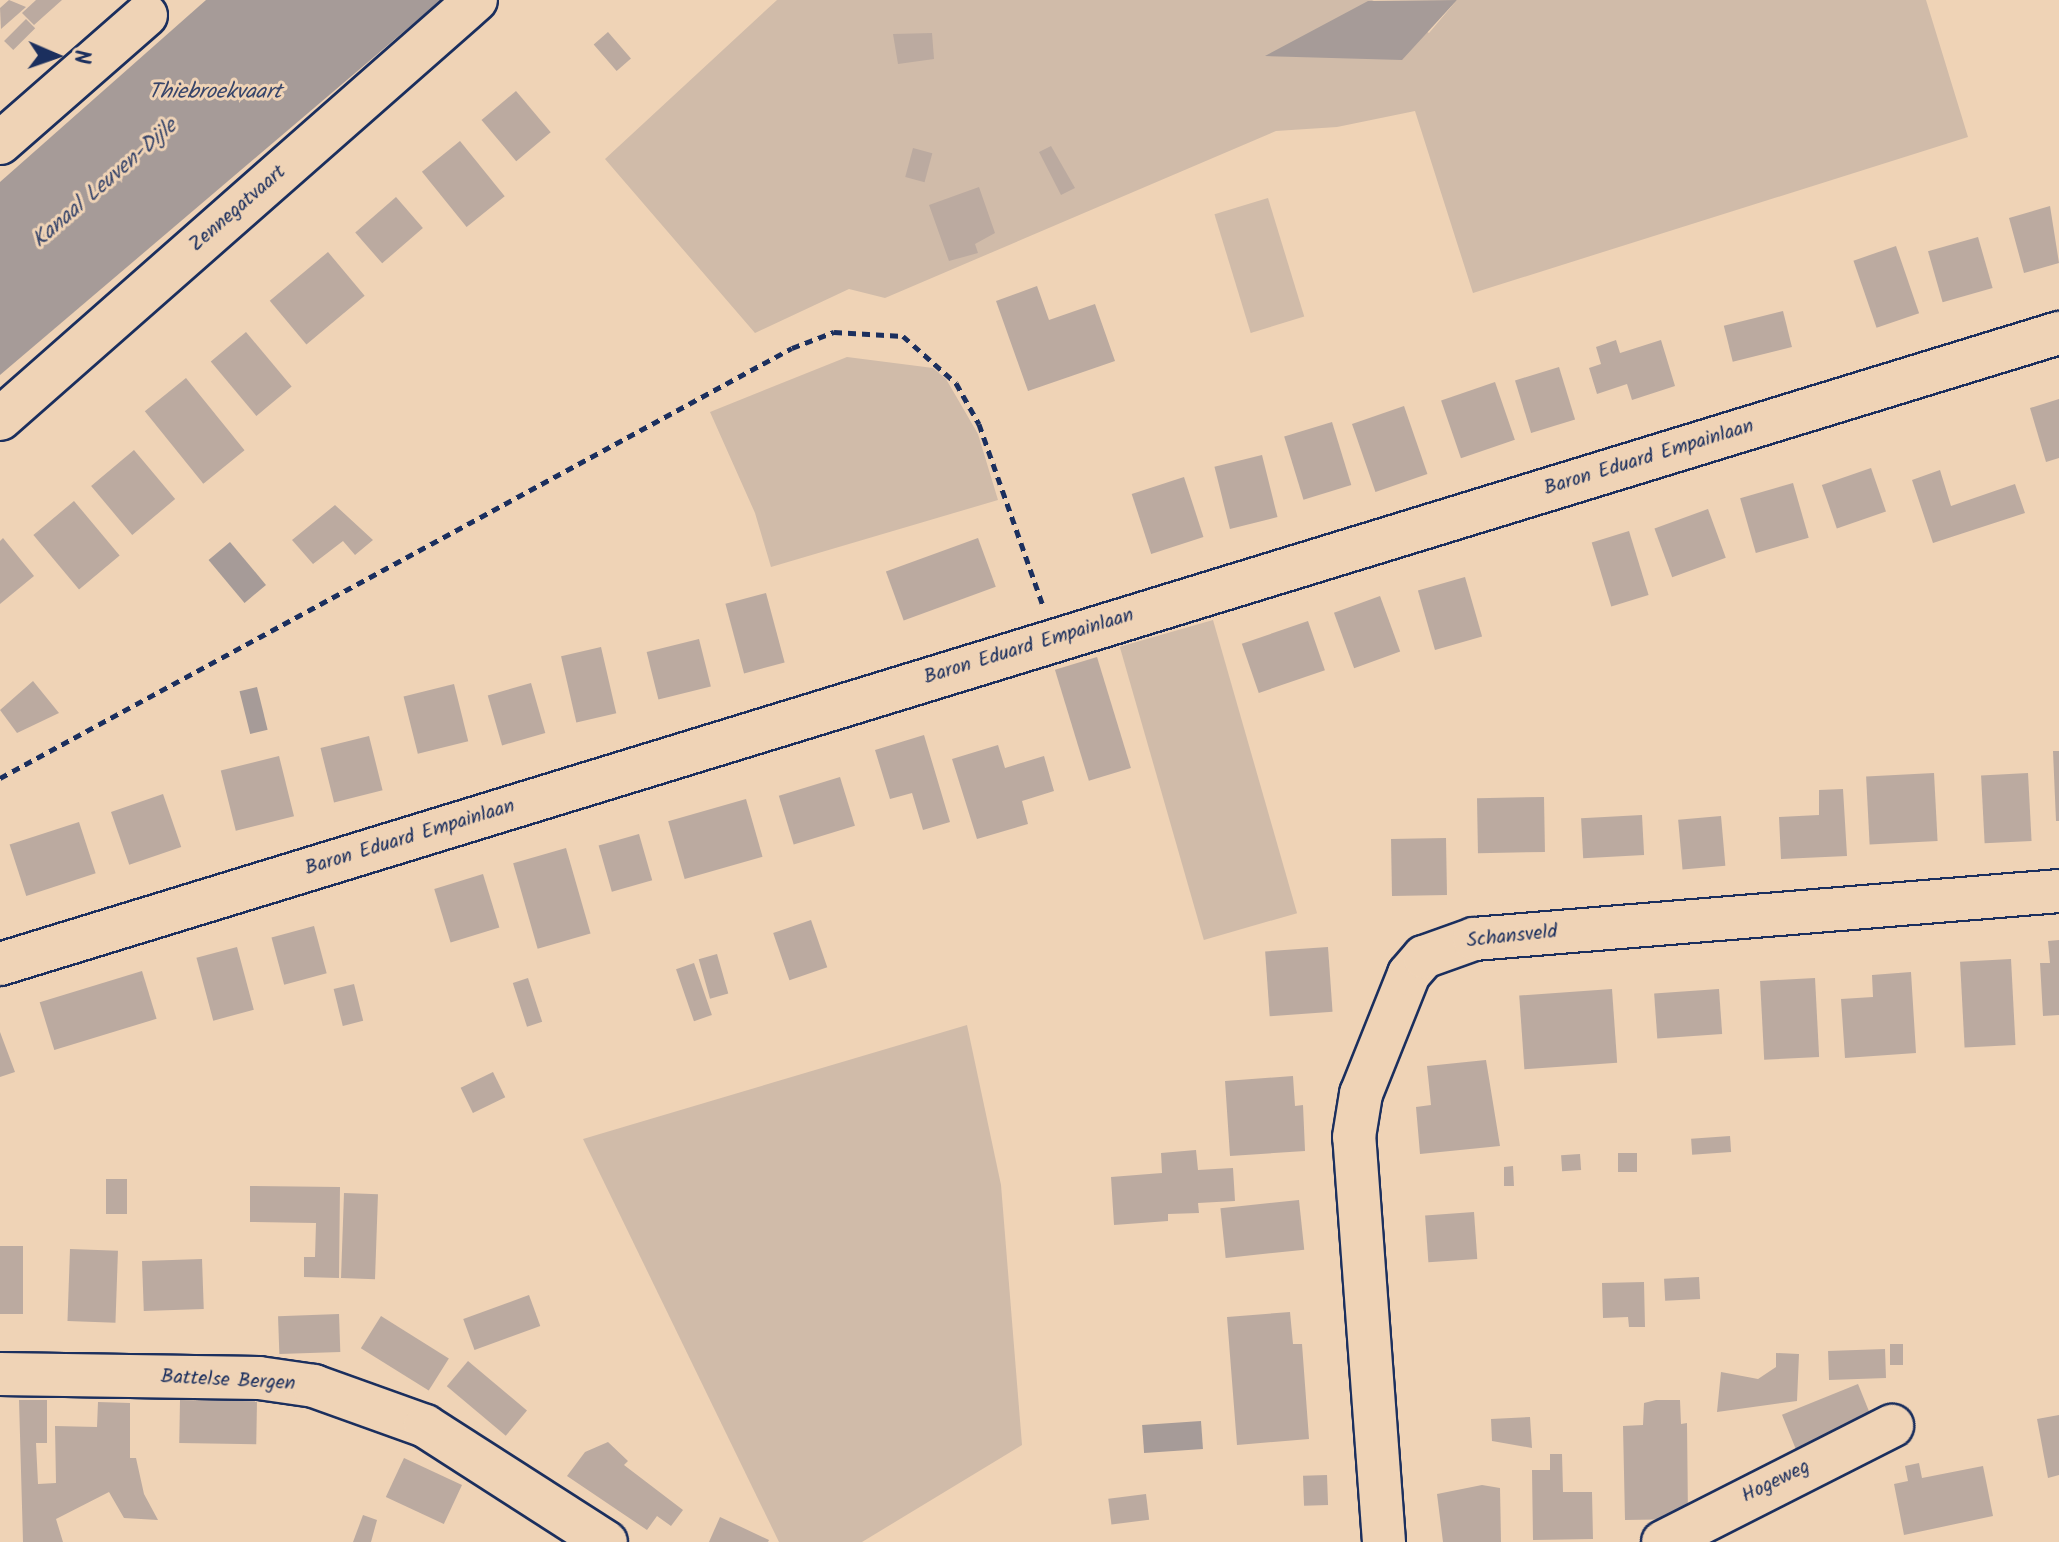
<!DOCTYPE html>
<html>
<head>
<meta charset="utf-8">
<style>
  body { margin:0 }
  #map { position:relative; width:2059px; height:1542px; overflow:hidden; background:#efd3b6; font-family:Kalam,sans-serif }
  div>[style] { position:absolute }
  .green>* { inset:0; background:#d0bba9; transform-origin:0 0 }
  .water>* { inset:0; background:#a69b98; transform-origin:0 0 }
  .building>* { inset:0; background:#bbaaa0; transform-origin:0 0 }
  .path>* { height:5px; margin-top:-2.5px; transform-origin:0; background:repeating-linear-gradient(90deg,#1b2f5e 0 8px,transparent 0 14px) }
  .roads { filter:drop-shadow(2px 0 #1b2f5e) drop-shadow(-2px 0 #1b2f5e) drop-shadow(0 2px #1b2f5e) drop-shadow(0 -2px #1b2f5e) }
  .street>* { height:42px; margin:-21px; padding:0 21px; transform-origin:21px; border-radius:21px; background:#efd3b6 }
  span { translate:-50% -50%; white-space:nowrap; text-align:center; line-height:1.15; -webkit-text-stroke:6px #efd3b6; paint-order:stroke }
  .street-label { font-size:20px; color:#1b2f5e }
  .water-label { font-size:22px; color:#37456a; font-style:italic }
  .north { position:absolute; left:16px; top:16px; width:80px; height:80px; -webkit-text-stroke:6px #efd3b6; paint-order:stroke; rotate:92deg; font-size:22px; font-weight:700; line-height:32px; text-align:center; color:#1b2f5e }
  .north::after { content:''; display:block; margin:auto; width:28px; height:36px; background:#1b2f5e; clip-path:polygon(50% 0,100% 100%,50% 72%,0 100%) }
</style>
</head>
<body>
<div id="map">
  <div class="green">
    <div style="clip-path:polygon(777px 0,1372px 0,1429px 33px,1457px 0,1926px 0,1968px 137px,1473px 293px,1415px 111px,1337px 127px,1276px 131px,885px 298px,849px 289px,755px 333px,605px 159px)"></div>
    <div style="left:1268px;top:198px;width:124px;height:56px;rotate:73deg"></div>
    <div style="clip-path:polygon(847px 357px,933px 368px,946px 379px,978px 434px,998px 500px,771px 567px,755px 513px,710px 412px)"></div>
    <div style="left:1213px;top:620px;width:305px;height:97px;rotate:74deg"></div>
    <div style="clip-path:polygon(967px 1025px,1001px 1185px,1022px 1445px,862px 1542px,779px 1542px,583px 1139px)"></div>
  </div>
  <div class="water">
    <div style="clip-path:polygon(206px 0,441px 0,0 375px,0 182px)"></div>
    <div style="clip-path:polygon(1457px 0,1402px 60px,1265px 56px,1368px 1px)"></div>
    <div style="left:230px;top:542px;width:56px;height:28px;rotate:50deg"></div>
    <div style="left:257px;top:687px;width:44px;height:18px;rotate:76deg"></div>
    <div style="left:1201px;top:1421px;width:28px;height:59px;rotate:86deg"></div>
  </div>
  <div class="building">
    <div style="clip-path:polygon(9px 0,26px 7px,1px 29px,0 8px)"></div>
    <div style="clip-path:polygon(36px 0,62px 0,34px 25px,22px 13px)"></div>
    <div style="left:26px;top:19px;width:13px;height:31px;rotate:45deg"></div>
    <div style="left:608px;top:32px;width:35px;height:19px;rotate:49deg"></div>
    <div style="clip-path:polygon(932px 33px,934px 59px,898px 64px,893px 34px)"></div>
    <div style="left:516px;top:91px;width:54px;height:45px;rotate:50deg"></div>
    <div style="left:460px;top:141px;width:71px;height:49px;rotate:51deg"></div>
    <div style="clip-path:polygon(1051px 146px,1075px 188px,1061px 195px,1039px 152px)"></div>
    <div style="left:913px;top:148px;width:20px;height:30px;rotate:15deg"></div>
    <div style="clip-path:polygon(979px 187px,995px 233px,975px 244px,978px 253px,949px 261px,929px 205px)"></div>
    <div style="left:396px;top:197px;width:41px;height:54px;rotate:49deg"></div>
    <div style="clip-path:polygon(2050px 206px,2059px 263px,2024px 273px,2009px 218px)"></div>
    <div style="left:1978px;top:237px;width:53px;height:52px;rotate:74deg"></div>
    <div style="left:1896px;top:246px;width:71px;height:45px;rotate:71deg"></div>
    <div style="left:328px;top:252px;width:57px;height:76px;rotate:50deg"></div>
    <div style="clip-path:polygon(1037px 286px,1049px 320px,1095px 304px,1115px 361px,1028px 391px,996px 301px)"></div>
    <div style="left:1783px;top:311px;width:37px;height:61px;rotate:76deg"></div>
    <div style="left:246px;top:332px;width:71px;height:46px;rotate:50deg"></div>
    <div style="clip-path:polygon(1616px 340px,1620px 353px,1661px 340px,1675px 386px,1632px 400px,1627px 384px,1597px 394px,1589px 368px,1601px 364px,1596px 347px)"></div>
    <div style="left:1559px;top:367px;width:55px;height:46px;rotate:73deg"></div>
    <div style="left:186px;top:378px;width:93px;height:53px;rotate:51deg"></div>
    <div style="left:1495px;top:382px;width:61px;height:57px;rotate:71deg"></div>
    <div style="clip-path:polygon(2059px 399px,2059px 458px,2046px 462px,2030px 408px)"></div>
    <div style="left:1404px;top:406px;width:72px;height:55px;rotate:71deg"></div>
    <div style="left:1332px;top:422px;width:66px;height:50px;rotate:73deg"></div>
    <div style="left:134px;top:450px;width:64px;height:56px;rotate:50deg"></div>
    <div style="left:1262px;top:455px;width:64px;height:49px;rotate:76deg"></div>
    <div style="left:1871px;top:468px;width:46px;height:52px;rotate:71deg"></div>
    <div style="clip-path:polygon(1940px 470px,1951px 506px,2015px 484px,2025px 513px,1933px 543px,1912px 480px)"></div>
    <div style="left:1184px;top:477px;width:63px;height:55px;rotate:72deg"></div>
    <div style="left:1793px;top:483px;width:57px;height:55px;rotate:74deg"></div>
    <div style="left:74px;top:501px;width:71px;height:53px;rotate:50deg"></div>
    <div style="clip-path:polygon(335px 505px,373px 540px,355px 555px,343px 541px,313px 564px,292px 540px)"></div>
    <div style="left:1708px;top:509px;width:52px;height:57px;rotate:70deg"></div>
    <div style="left:1629px;top:531px;width:67px;height:39px;rotate:73deg"></div>
    <div style="clip-path:polygon(3px 538px,34px 576px,0 604px,0 541px)"></div>
    <div style="left:978px;top:538px;width:52px;height:98px;rotate:70deg"></div>
    <div style="left:1465px;top:577px;width:62px;height:49px;rotate:74deg"></div>
    <div style="left:766px;top:593px;width:72px;height:42px;rotate:75deg"></div>
    <div style="left:1380px;top:596px;width:59px;height:49px;rotate:70deg"></div>
    <div style="left:1308px;top:621px;width:52px;height:70px;rotate:71deg"></div>
    <div style="left:699px;top:639px;width:49px;height:54px;rotate:76deg"></div>
    <div style="left:601px;top:647px;width:68px;height:41px;rotate:77deg"></div>
    <div style="left:1097px;top:657px;width:116px;height:44px;rotate:73deg"></div>
    <div style="clip-path:polygon(33px 681px,59px 713px,17px 733px,0 710px)"></div>
    <div style="left:531px;top:683px;width:52px;height:45px;rotate:74deg"></div>
    <div style="left:454px;top:684px;width:59px;height:52px;rotate:76deg"></div>
    <div style="clip-path:polygon(924px 735px,950px 822px,923px 830px,912px 793px,890px 799px,875px 750px)"></div>
    <div style="left:369px;top:736px;width:56px;height:50px;rotate:76deg"></div>
    <div style="clip-path:polygon(998px 745px,1005px 768px,1044px 756px,1054px 791px,1022px 801px,1028px 824px,977px 839px,952px 759px)"></div>
    <div style="clip-path:polygon(2053px 751px,2059px 751px,2059px 821px,2056px 821px)"></div>
    <div style="left:279px;top:756px;width:62px;height:60px;rotate:76deg"></div>
    <div style="left:1934px;top:773px;width:68px;height:68px;rotate:87deg"></div>
    <div style="left:2028px;top:773px;width:68px;height:47px;rotate:87deg"></div>
    <div style="left:840px;top:777px;width:51px;height:64px;rotate:73deg"></div>
    <div style="clip-path:polygon(1843px 789px,1847px 856px,1781px 859px,1779px 817px,1819px 815px,1819px 790px)"></div>
    <div style="left:163px;top:794px;width:56px;height:55px;rotate:71deg"></div>
    <div style="left:1544px;top:797px;width:55px;height:67px;rotate:89deg"></div>
    <div style="left:746px;top:799px;width:60px;height:81px;rotate:74deg"></div>
    <div style="left:1642px;top:815px;width:40px;height:61px;rotate:87deg"></div>
    <div style="left:1721px;top:816px;width:50px;height:43px;rotate:85deg"></div>
    <div style="left:79px;top:822px;width:54px;height:73px;rotate:72deg"></div>
    <div style="left:639px;top:834px;width:48px;height:42px;rotate:74deg"></div>
    <div style="left:1446px;top:838px;width:57px;height:55px;rotate:89deg"></div>
    <div style="left:566px;top:848px;width:89px;height:55px;rotate:74deg"></div>
    <div style="left:483px;top:874px;width:56px;height:51px;rotate:73deg"></div>
    <div style="left:811px;top:920px;width:50px;height:40px;rotate:71deg"></div>
    <div style="left:314px;top:926px;width:49px;height:44px;rotate:75deg"></div>
    <div style="clip-path:polygon(2059px 940px,2059px 1015px,2043px 1016px,2040px 963px,2050px 963px,2048px 941px)"></div>
    <div style="left:237px;top:947px;width:65px;height:42px;rotate:75deg"></div>
    <div style="left:1328px;top:947px;width:65px;height:63px;rotate:86deg"></div>
    <div style="left:717px;top:954px;width:41px;height:19px;rotate:74deg"></div>
    <div style="left:2011px;top:959px;width:86px;height:51px;rotate:87deg"></div>
    <div style="left:694px;top:963px;width:55px;height:19px;rotate:71deg"></div>
    <div style="left:142px;top:971px;width:50px;height:107px;rotate:73deg"></div>
    <div style="clip-path:polygon(1911px 972px,1916px 1053px,1845px 1058px,1841px 999px,1873px 997px,1872px 975px)"></div>
    <div style="left:528px;top:978px;width:46px;height:16px;rotate:72deg"></div>
    <div style="left:1815px;top:978px;width:79px;height:55px;rotate:87deg"></div>
    <div style="left:354px;top:984px;width:38px;height:21px;rotate:76deg"></div>
    <div style="left:1612px;top:989px;width:74px;height:93px;rotate:86deg"></div>
    <div style="left:1719px;top:989px;width:45px;height:65px;rotate:86deg"></div>
    <div style="clip-path:polygon(0 1032px,15px 1072px,0 1077px)"></div>
    <div style="clip-path:polygon(1486px 1060px,1500px 1146px,1420px 1154px,1416px 1107px,1431px 1105px,1427px 1066px)"></div>
    <div style="left:493px;top:1072px;width:28px;height:36px;rotate:64deg"></div>
    <div style="clip-path:polygon(1293px 1076px,1295px 1106px,1303px 1105px,1305px 1151px,1230px 1156px,1225px 1081px)"></div>
    <div style="left:1730px;top:1136px;width:16px;height:39px;rotate:86deg"></div>
    <div style="clip-path:polygon(1196px 1150px,1198px 1170px,1233px 1168px,1235px 1201px,1198px 1203px,1199px 1213px,1168px 1214px,1168px 1221px,1114px 1225px,1111px 1177px,1162px 1173px,1161px 1153px)"></div>
    <div style="left:1637px;top:1153px;width:19px;height:19px;rotate:90deg"></div>
    <div style="left:1580px;top:1154px;width:16px;height:19px;rotate:86deg"></div>
    <div style="clip-path:polygon(1513px 1166px,1514px 1186px,1504px 1186px,1504px 1167px)"></div>
    <div style="left:106px;top:1179px;width:21px;height:35px"></div>
    <div style="clip-path:polygon(250px 1186px,340px 1187px,339px 1278px,304px 1277px,304px 1257px,315px 1257px,316px 1223px,250px 1222px)"></div>
    <div style="left:344px;top:1193px;width:34px;height:85px;rotate:2deg"></div>
    <div style="left:1299px;top:1200px;width:50px;height:79px;rotate:84deg"></div>
    <div style="left:1474px;top:1212px;width:47px;height:49px;rotate:86deg"></div>
    <div style="left:0;top:1246px;width:23px;height:68px"></div>
    <div style="left:70px;top:1249px;width:48px;height:72px;rotate:2deg"></div>
    <div style="left:202px;top:1259px;width:50px;height:60px;rotate:88deg"></div>
    <div style="left:1699px;top:1277px;width:22px;height:35px;rotate:87deg"></div>
    <div style="clip-path:polygon(1644px 1282px,1645px 1327px,1629px 1327px,1628px 1317px,1603px 1318px,1602px 1283px)"></div>
    <div style="left:529px;top:1295px;width:33px;height:70px;rotate:70deg"></div>
    <div style="clip-path:polygon(1290px 1312px,1293px 1344px,1302px 1344px,1309px 1439px,1237px 1445px,1227px 1317px)"></div>
    <div style="left:339px;top:1314px;width:38px;height:61px;rotate:88deg"></div>
    <div style="left:381px;top:1316px;width:80px;height:38px;rotate:32deg"></div>
    <div style="left:1890px;top:1344px;width:13px;height:21px"></div>
    <div style="left:1885px;top:1349px;width:29px;height:57px;rotate:88deg"></div>
    <div style="clip-path:polygon(1776px 1353px,1799px 1354px,1797px 1401px,1717px 1412px,1721px 1372px,1758px 1379px,1776px 1367px)"></div>
    <div style="left:468px;top:1361px;width:77px;height:33px;rotate:40deg"></div>
    <div style="left:1858px;top:1384px;width:42px;height:82px;rotate:68deg"></div>
    <div style="clip-path:polygon(19px 1400px,47px 1400px,47px 1443px,36px 1443px,38px 1484px,56px 1483px,55px 1426px,97px 1427px,98px 1402px,130px 1403px,130px 1458px,136px 1458px,144px 1494px,158px 1520px,124px 1518px,109px 1492px,56px 1519px,63px 1542px,23px 1542px)"></div>
    <div style="left:180px;top:1400px;width:77px;height:43px;rotate:1deg"></div>
    <div style="clip-path:polygon(1656px 1400px,1680px 1400px,1681px 1424px,1687px 1423px,1688px 1519px,1625px 1520px,1623px 1426px,1643px 1425px,1644px 1403px)"></div>
    <div style="clip-path:polygon(2059px 1415px,2059px 1475px,2048px 1478px,2037px 1419px)"></div>
    <div style="clip-path:polygon(1530px 1417px,1532px 1448px,1492px 1441px,1491px 1419px)"></div>
    <div style="clip-path:polygon(608px 1442px,628px 1461px,624px 1465px,683px 1510px,671px 1526px,657px 1516px,647px 1530px,567px 1476px,585px 1452px)"></div>
    <div style="clip-path:polygon(1550px 1454px,1562px 1454px,1563px 1492px,1592px 1492px,1593px 1539px,1533px 1540px,1532px 1470px,1550px 1470px)"></div>
    <div style="left:404px;top:1458px;width:64px;height:43px;rotate:25deg"></div>
    <div style="clip-path:polygon(1919px 1463px,1922px 1478px,1983px 1466px,1993px 1516px,1904px 1535px,1894px 1484px,1908px 1481px,1905px 1466px)"></div>
    <div style="left:1327px;top:1475px;width:30px;height:24px;rotate:88deg"></div>
    <div style="clip-path:polygon(1482px 1485px,1500px 1488px,1501px 1542px,1443px 1542px,1437px 1494px)"></div>
    <div style="left:1146px;top:1494px;width:26px;height:38px;rotate:83deg"></div>
    <div style="clip-path:polygon(363px 1515px,377px 1520px,371px 1542px,353px 1542px)"></div>
    <div style="clip-path:polygon(720px 1517px,769px 1540px,768px 1542px,709px 1542px)"></div>
  </div>
  <div class="path">
    <div style="left:0;top:778px;width:901px;rotate:-28.5deg"></div>
    <div style="left:792px;top:348px;width:45px;rotate:-20.9deg"></div>
    <div style="left:834px;top:332px;width:69px;rotate:3.3deg"></div>
    <div style="left:903px;top:336px;width:71px;rotate:41.6deg"></div>
    <div style="left:956px;top:383px;width:47px;rotate:60.7deg"></div>
    <div style="left:979px;top:424px;width:193px;rotate:70.6deg"></div>
  </div>
  <div class="roads">
    <div class="street">
      <div style="left:0;top:143px;width:194px;rotate:-41.2deg"></div>
      <div style="left:0;top:419px;width:634px;rotate:-41.36deg"></div>
      <div style="left:0;top:964px;width:2154px;rotate:-17.04deg"></div>
      <div style="left:0;top:1374px;width:259px;rotate:0.9deg"></div>
      <div style="left:259px;top:1378px;width:56px;rotate:8.3deg"></div>
      <div style="left:314px;top:1386px;width:118px;rotate:19.8deg"></div>
      <div style="left:425px;top:1426px;width:215px;rotate:32.7deg"></div>
      <div style="left:1384px;top:1542px;width:406px;rotate:-94.2deg"></div>
      <div style="left:1354px;top:1137px;width:44px;rotate:-80.8deg"></div>
      <div style="left:1361px;top:1094px;width:129px;rotate:-68.2deg"></div>
      <div style="left:1409px;top:974px;width:23px;rotate:-49deg"></div>
      <div style="left:1424px;top:957px;width:53px;rotate:-19.8deg"></div>
      <div style="left:1474px;top:939px;width:587px;rotate:-4.69deg"></div>
      <div style="left:1663px;top:1542px;width:257px;rotate:-26.9deg"></div>
    </div>
  </div>
  <div class="street-label">
    <span style="left:238px;top:209px;rotate:-41deg">Zennegatvaart</span>
    <span style="left:1649px;top:458px;rotate:-17deg">Baron Eduard Empainlaan</span>
    <span style="left:1029px;top:647px;rotate:-17deg">Baron Eduard Empainlaan</span>
    <span style="left:410px;top:838px;rotate:-17deg">Baron Eduard Empainlaan</span>
    <span style="left:1512px;top:937px;rotate:-6deg">Schansveld</span>
    <span style="left:228px;top:1381px;rotate:3deg">Battelse Bergen</span>
    <span style="left:1776px;top:1482px;rotate:-26deg">Hogeweg</span>
  </div>
  <div class="water-label">
    <span style="left:215px;top:93px">Thiebroekvaart</span>
    <span style="left:105px;top:184px;rotate:-41deg">Kanaal Leuven-Dijle</span>
  </div>
  <div class="north">N</div>
</div>
</body>
</html>
